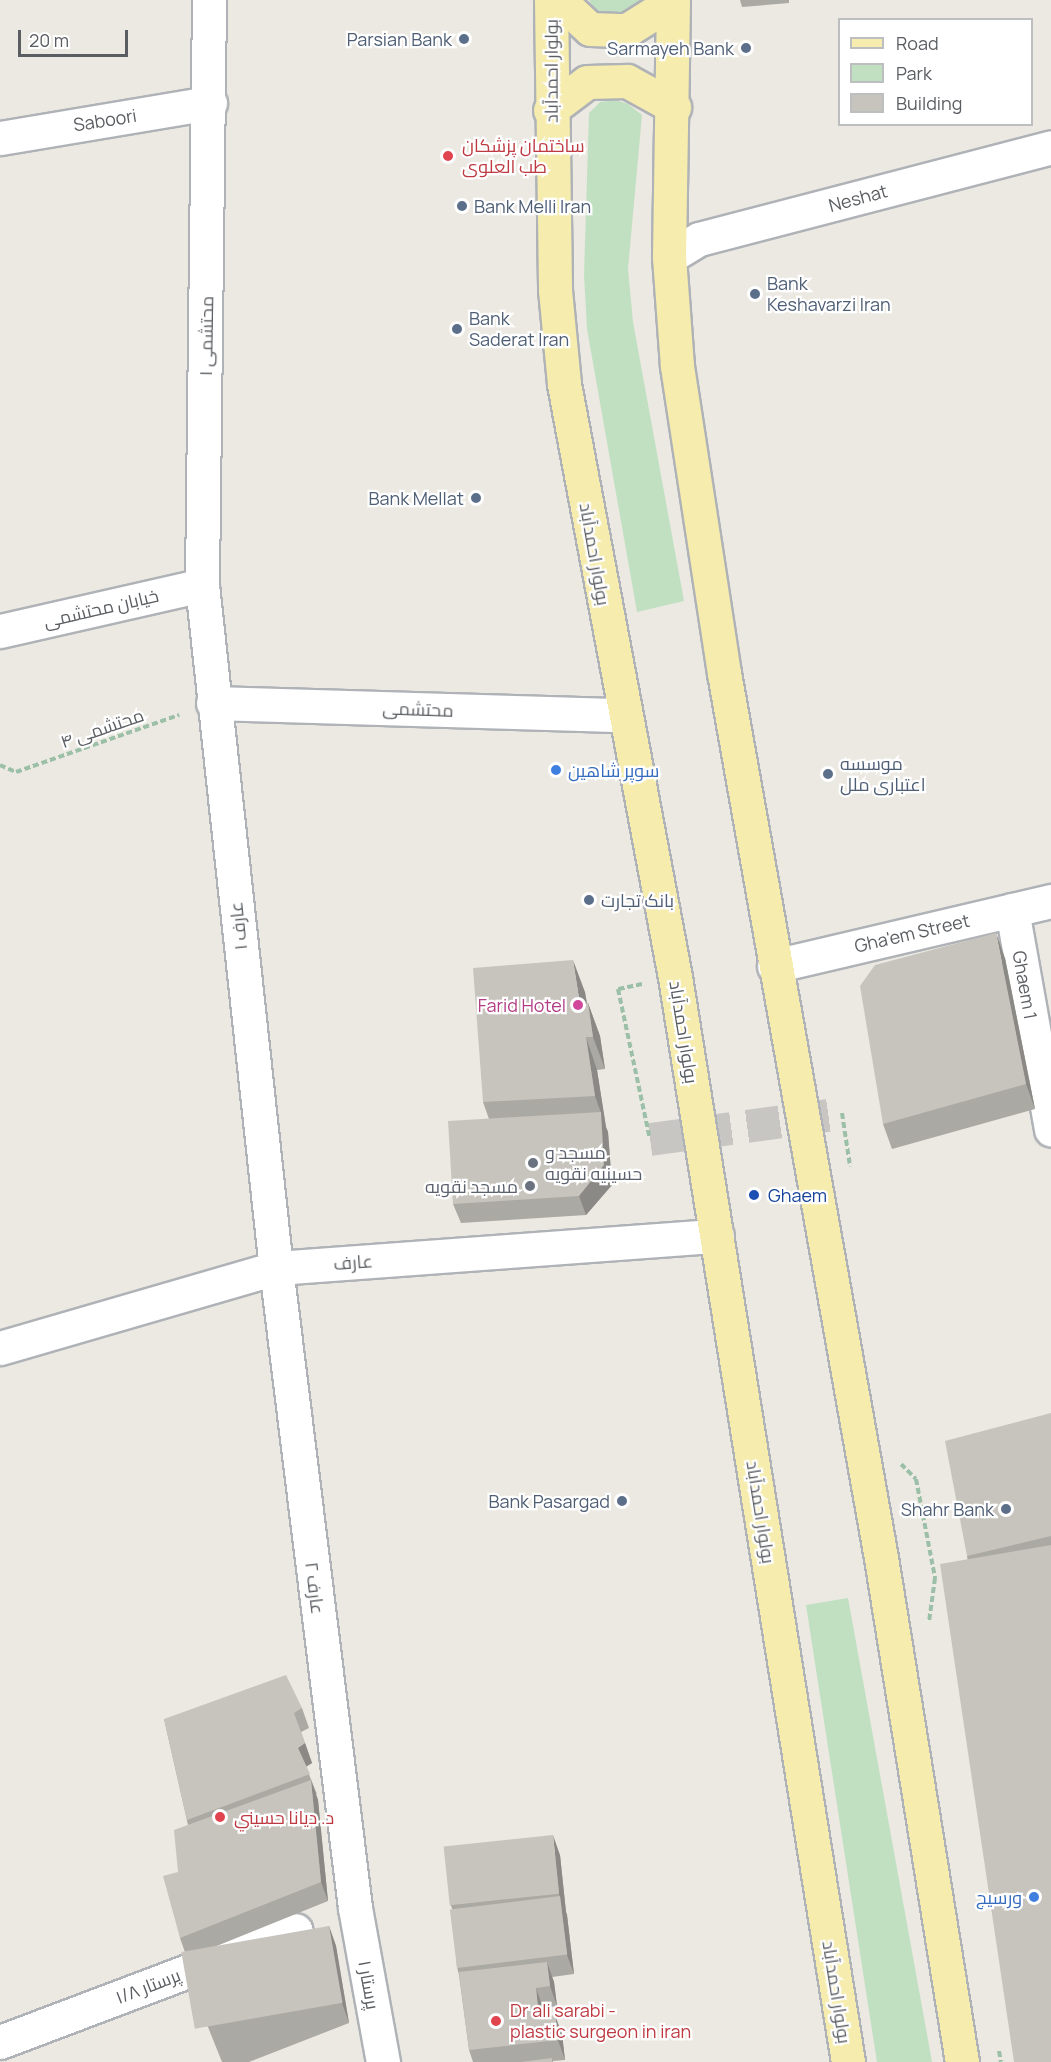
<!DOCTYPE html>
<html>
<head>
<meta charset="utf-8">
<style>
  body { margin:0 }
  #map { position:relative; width:1051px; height:2062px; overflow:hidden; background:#ebe9e2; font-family:Manrope,Cairo,sans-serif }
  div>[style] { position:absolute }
  .green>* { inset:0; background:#c1e0c2 }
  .street-tunnel>* { height:33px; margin-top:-16.5px; transform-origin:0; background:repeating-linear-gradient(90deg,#c7c6c2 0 33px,transparent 0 49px) }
  .path>* { height:4px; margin-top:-2px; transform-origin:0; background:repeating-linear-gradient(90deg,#9bc0a7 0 6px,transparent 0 9px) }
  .roads { filter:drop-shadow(2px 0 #afb2b6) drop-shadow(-2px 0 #afb2b6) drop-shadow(0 2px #afb2b6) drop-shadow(0 -2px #afb2b6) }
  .street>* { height:33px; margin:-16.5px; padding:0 16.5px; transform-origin:16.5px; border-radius:16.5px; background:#fff }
  .secondary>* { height:33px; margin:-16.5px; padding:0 16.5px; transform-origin:16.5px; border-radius:16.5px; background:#fff }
  .primary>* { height:33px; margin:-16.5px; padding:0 16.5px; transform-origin:16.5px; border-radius:16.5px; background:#f5ecad }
  .wall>* { inset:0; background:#aba9a3 }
  .shaded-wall>* { inset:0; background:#8b8985 }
  .building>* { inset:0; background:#c7c4be; transform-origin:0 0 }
  .dots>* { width:16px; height:16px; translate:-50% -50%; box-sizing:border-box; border:3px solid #fff; border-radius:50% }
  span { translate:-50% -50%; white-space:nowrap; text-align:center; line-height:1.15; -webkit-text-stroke:4.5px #fff; paint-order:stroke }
  .service-label { font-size:18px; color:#4e5e75 }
  .right { translate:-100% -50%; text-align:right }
  .left { translate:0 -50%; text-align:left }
  .street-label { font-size:18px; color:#5a5d61 }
  .health-label { font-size:18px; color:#be3a42 }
  .shop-label { font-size:18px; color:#366cbe }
  .hotel-label { font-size:18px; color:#b23c85 }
  .worship-label { font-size:18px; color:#5b616d }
  .transit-label { font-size:18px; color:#164399 }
  .legend { position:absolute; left:838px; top:18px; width:195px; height:108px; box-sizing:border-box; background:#fff; border:2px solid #bdbec0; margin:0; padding:8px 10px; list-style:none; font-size:18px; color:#5a5d61 }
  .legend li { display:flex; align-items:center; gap:12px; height:30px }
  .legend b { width:30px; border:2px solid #bdbec0 }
  .scale { position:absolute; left:18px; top:30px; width:110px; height:27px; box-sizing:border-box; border:3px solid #5a5d61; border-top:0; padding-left:8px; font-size:18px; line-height:21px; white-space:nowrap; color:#5a5d61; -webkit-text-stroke:4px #fff; paint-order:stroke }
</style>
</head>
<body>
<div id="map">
  <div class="green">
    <div style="clip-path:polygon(589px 0,642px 0,626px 13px,608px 17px,594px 9px)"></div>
    <div style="clip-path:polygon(616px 100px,628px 104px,642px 115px,628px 269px,633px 322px,684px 601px,637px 612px,587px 329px,584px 275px,589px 113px,600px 102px)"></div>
    <div style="clip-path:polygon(848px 1598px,932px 2062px,877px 2062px,874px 2043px,806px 1605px)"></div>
  </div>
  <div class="street-tunnel">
    <div style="left:650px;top:1139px;width:194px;rotate:-7.7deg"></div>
  </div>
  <div class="path">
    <div style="left:0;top:765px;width:17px;rotate:24deg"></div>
    <div style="left:16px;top:772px;width:173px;rotate:-19.3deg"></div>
    <div style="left:642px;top:984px;width:25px;rotate:168deg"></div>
    <div style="left:618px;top:989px;width:153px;rotate:78deg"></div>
    <div style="left:842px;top:1113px;width:54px;rotate:81.4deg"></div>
    <div style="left:901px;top:1464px;width:21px;rotate:45deg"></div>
    <div style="left:916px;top:1479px;width:101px;rotate:79.1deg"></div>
    <div style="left:935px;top:1578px;width:44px;rotate:97.8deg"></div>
    <div style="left:999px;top:2051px;width:11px;rotate:80deg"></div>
  </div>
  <div class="roads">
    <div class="street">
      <div style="left:209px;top:0;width:585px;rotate:90.69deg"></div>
      <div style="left:202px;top:585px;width:687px;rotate:83.82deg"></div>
      <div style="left:276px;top:1268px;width:645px;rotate:82.96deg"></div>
      <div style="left:355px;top:1908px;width:157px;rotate:79.7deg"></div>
      <div style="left:0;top:138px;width:213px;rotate:-9.5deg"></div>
      <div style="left:669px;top:257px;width:35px;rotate:-31deg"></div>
      <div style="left:699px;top:239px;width:364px;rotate:-14.6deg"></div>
      <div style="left:213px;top:703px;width:410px;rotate:1.7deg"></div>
      <div style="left:1012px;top:910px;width:223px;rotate:79.9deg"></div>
      <div style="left:0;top:1348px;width:287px;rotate:-16.2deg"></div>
      <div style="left:276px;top:1268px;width:442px;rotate:-4.2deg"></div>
      <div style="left:0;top:2042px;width:316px;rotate:-20.7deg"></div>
    </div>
    <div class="secondary">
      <div style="left:0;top:631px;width:207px;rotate:-12.8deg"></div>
      <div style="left:774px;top:966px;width:285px;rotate:-13.2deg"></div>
    </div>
    <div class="primary">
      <div style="left:551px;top:0;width:290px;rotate:89.2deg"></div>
      <div style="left:555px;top:290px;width:94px;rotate:84.5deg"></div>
      <div style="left:564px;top:384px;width:603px;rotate:79.4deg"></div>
      <div style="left:675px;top:977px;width:1099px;rotate:80.94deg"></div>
      <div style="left:559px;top:0;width:42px;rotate:43.1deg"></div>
      <div style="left:590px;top:29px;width:37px;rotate:2deg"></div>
      <div style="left:627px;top:30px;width:54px;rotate:-32.2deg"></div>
      <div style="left:673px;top:0;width:257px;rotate:90.9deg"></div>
      <div style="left:669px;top:257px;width:109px;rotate:85.8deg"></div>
      <div style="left:677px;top:366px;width:311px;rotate:81.3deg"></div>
      <div style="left:724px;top:673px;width:899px;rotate:79.94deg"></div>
      <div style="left:881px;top:1558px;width:510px;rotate:80.87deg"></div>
      <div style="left:550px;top:110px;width:46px;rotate:-37.1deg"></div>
      <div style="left:587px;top:82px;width:40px;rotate:-1.4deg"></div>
      <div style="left:627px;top:81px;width:54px;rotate:29deg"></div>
    </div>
  </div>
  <div class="wall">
    <div style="clip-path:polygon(740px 0,789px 0,789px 3px,742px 7px)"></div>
    <div style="clip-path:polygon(1005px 958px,1035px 1109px,892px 1149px,883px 1124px)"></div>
    <div style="clip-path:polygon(585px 992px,587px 1003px,588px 1003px,600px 1036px,605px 1069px,597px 1070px,606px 1127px,608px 1132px,612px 1185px,586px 1215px,461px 1223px,453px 1204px,489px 1119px,483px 1102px)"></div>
    <div style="clip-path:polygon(1051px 1413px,1051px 2062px,967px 1556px)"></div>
    <div style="clip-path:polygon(302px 1708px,309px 1728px,301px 1732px,312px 1763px,306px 1767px,317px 1794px,316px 1794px,318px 1800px,328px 1901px,187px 1958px,180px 1938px,178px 1872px,188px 1825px,164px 1719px)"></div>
    <div style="clip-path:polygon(560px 1855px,566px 1912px,567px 1915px,574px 1974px,552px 1977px,554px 1982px,557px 2006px,543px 2008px,544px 2016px,562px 2034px,565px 2060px,553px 2061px,553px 2062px,473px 2062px,469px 2050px,459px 1975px,457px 1967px,452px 1908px,450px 1904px)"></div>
    <div style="clip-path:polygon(329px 1926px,336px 1946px,349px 2023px,249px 2062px,222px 2062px,190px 1982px)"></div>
  </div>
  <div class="shaded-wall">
    <div style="clip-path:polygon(996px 933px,1005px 958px,1035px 1109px,1026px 1084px)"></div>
    <div style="clip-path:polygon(573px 960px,585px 992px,592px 1037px,580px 1005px)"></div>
    <div style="clip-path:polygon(588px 1003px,600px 1036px,605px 1069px,593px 1037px)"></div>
    <div style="clip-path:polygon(586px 1037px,597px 1070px,606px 1127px,608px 1132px,612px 1185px,586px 1215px,579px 1196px,601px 1113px,595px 1096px)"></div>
    <div style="clip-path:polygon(305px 1743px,312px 1763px,305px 1767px,298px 1748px)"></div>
    <div style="clip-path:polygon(311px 1780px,318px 1800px,328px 1901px,321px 1882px)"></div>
    <div style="clip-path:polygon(553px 1835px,560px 1855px,566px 1912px,567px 1915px,574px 1974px,567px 1955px,560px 1897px,559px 1894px)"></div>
    <div style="clip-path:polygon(329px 1926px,336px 1946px,349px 2023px,342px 2003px)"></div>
    <div style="clip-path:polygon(547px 1962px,554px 1982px,557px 2006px,550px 1986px)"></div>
    <div style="clip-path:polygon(536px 1988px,543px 2008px,546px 2037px,539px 2017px)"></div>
    <div style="clip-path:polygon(555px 2015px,562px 2034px,565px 2060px,558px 2040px)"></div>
  </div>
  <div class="building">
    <div style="clip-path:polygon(996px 933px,1026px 1084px,883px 1124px,860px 986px,875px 965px)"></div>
    <div style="clip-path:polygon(573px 960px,580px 1005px,588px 1003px,593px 1037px,586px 1037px,595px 1096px,483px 1102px,473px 968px)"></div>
    <div style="clip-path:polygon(601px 1112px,604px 1165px,579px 1196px,453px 1204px,448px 1121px)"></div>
    <div style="clip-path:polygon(1051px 1413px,1051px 1536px,967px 1556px,945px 1441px)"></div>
    <div style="clip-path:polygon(1051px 1545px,1051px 2062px,1014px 2062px,940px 1564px)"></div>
    <div style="clip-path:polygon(286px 1675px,302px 1708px,294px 1713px,305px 1743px,298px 1748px,310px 1774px,187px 1820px,164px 1719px)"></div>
    <div style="clip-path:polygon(311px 1780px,321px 1882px,180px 1938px,163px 1876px,178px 1872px,174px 1830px)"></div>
    <div style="left:553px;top:1835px;width:59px;height:110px;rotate:84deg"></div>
    <div style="left:560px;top:1896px;width:59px;height:111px;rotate:83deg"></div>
    <div style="left:329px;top:1926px;width:78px;height:150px;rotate:80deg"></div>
    <div style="clip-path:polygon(547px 1962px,550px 1986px,536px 1988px,539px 2017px,555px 2015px,558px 2040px,469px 2050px,459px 1972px)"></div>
    <div style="clip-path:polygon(552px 2058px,552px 2062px,521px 2062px)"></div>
  </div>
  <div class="dots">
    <div style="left:464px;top:39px;background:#5c6f8a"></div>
    <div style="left:746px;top:48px;background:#5c6f8a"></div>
    <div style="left:448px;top:156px;background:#e0444e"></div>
    <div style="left:462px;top:206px;background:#5c6f8a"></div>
    <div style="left:755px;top:294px;background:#5c6f8a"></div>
    <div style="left:457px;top:329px;background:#5c6f8a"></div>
    <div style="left:476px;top:498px;background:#5c6f8a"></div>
    <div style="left:556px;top:770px;background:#3f7fe0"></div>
    <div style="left:828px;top:774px;background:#5c6f8a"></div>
    <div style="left:589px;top:900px;background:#5c6f8a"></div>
    <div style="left:578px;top:1005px;background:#d1479c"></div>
    <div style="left:533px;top:1163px;background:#6b7280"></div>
    <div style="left:530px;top:1186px;background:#6b7280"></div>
    <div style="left:754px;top:1195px;background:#1a4fb4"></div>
    <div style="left:622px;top:1501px;background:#5c6f8a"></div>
    <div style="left:1006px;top:1509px;background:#5c6f8a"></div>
    <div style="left:220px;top:1817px;background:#e0444e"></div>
    <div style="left:1034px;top:1897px;background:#3f7fe0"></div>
    <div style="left:496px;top:2021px;background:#e0444e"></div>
  </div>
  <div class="service-label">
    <span class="right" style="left:452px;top:39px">Parsian Bank</span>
    <span class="right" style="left:734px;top:48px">Sarmayeh Bank</span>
    <span class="left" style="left:474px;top:206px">Bank Melli Iran</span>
    <span class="left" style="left:767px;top:294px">Bank<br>Keshavarzi Iran</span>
    <span class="left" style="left:469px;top:329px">Bank<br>Saderat Iran</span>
    <span class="right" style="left:464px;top:498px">Bank Mellat</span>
    <span class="left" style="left:840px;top:774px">موسسه<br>اعتباری ملل</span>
    <span class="left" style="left:601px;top:900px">بانک تجارت</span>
    <span class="right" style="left:610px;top:1501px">Bank Pasargad</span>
    <span class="right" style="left:994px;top:1509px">Shahr Bank</span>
  </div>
  <div class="street-label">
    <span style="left:551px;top:71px;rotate:-90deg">بولوار احمدآباد</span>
    <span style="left:105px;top:120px;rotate:-9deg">Saboori</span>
    <span style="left:858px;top:198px;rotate:-15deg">Neshat</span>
    <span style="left:206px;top:336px;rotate:-89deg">محتشمی ۱</span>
    <span style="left:595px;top:554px;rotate:80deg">بولوار احمدآباد</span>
    <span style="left:101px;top:608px;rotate:-13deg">خیابان محتشمی</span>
    <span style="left:418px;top:709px;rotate:2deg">محتشمی</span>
    <span style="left:102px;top:728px;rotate:-19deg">محتشمی ۴</span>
    <span style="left:238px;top:926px;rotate:-96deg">عارف ۱</span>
    <span style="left:912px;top:933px;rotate:-13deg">Gha'em Street</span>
    <span style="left:1025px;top:985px;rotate:80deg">Ghaem 1</span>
    <span style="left:684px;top:1032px;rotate:81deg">بولوار احمدآباد</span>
    <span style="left:353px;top:1262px;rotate:-4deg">عارف</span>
    <span style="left:761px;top:1512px;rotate:81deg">بولوار احمدآباد</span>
    <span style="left:315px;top:1588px;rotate:83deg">عارف ۲</span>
    <span style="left:369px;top:1985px;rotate:80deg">پرستار ۱</span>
    <span style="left:148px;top:1986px;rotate:-21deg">پرستار ۱/۸</span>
    <span style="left:837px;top:1992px;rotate:81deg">بولوار احمدآباد</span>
  </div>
  <div class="health-label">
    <span class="left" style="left:462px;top:156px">ساختمان پزشكان<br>طب العلوى</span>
    <span class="left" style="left:234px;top:1817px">د. ديانا حسيني</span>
    <span class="left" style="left:510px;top:2021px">Dr ali sarabi -<br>plastic surgeon in iran</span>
  </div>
  <div class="shop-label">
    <span class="left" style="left:568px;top:770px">سوپر شاهین</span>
    <span class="right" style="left:1022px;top:1897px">ورسیج</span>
  </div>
  <div class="hotel-label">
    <span class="right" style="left:566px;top:1005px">Farid Hotel</span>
  </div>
  <div class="worship-label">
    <span class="left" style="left:545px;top:1163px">مسجد و<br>حسینیه نقویه</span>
    <span class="right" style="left:518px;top:1186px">مسجد نقویه</span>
  </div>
  <div class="transit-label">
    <span class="left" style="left:768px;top:1195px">Ghaem</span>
  </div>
  <ul class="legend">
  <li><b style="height:8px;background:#f5ecad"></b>Road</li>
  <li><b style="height:16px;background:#c1e0c2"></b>Park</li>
  <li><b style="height:16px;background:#c7c4be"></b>Building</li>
  </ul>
  <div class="scale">20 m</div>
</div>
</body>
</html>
